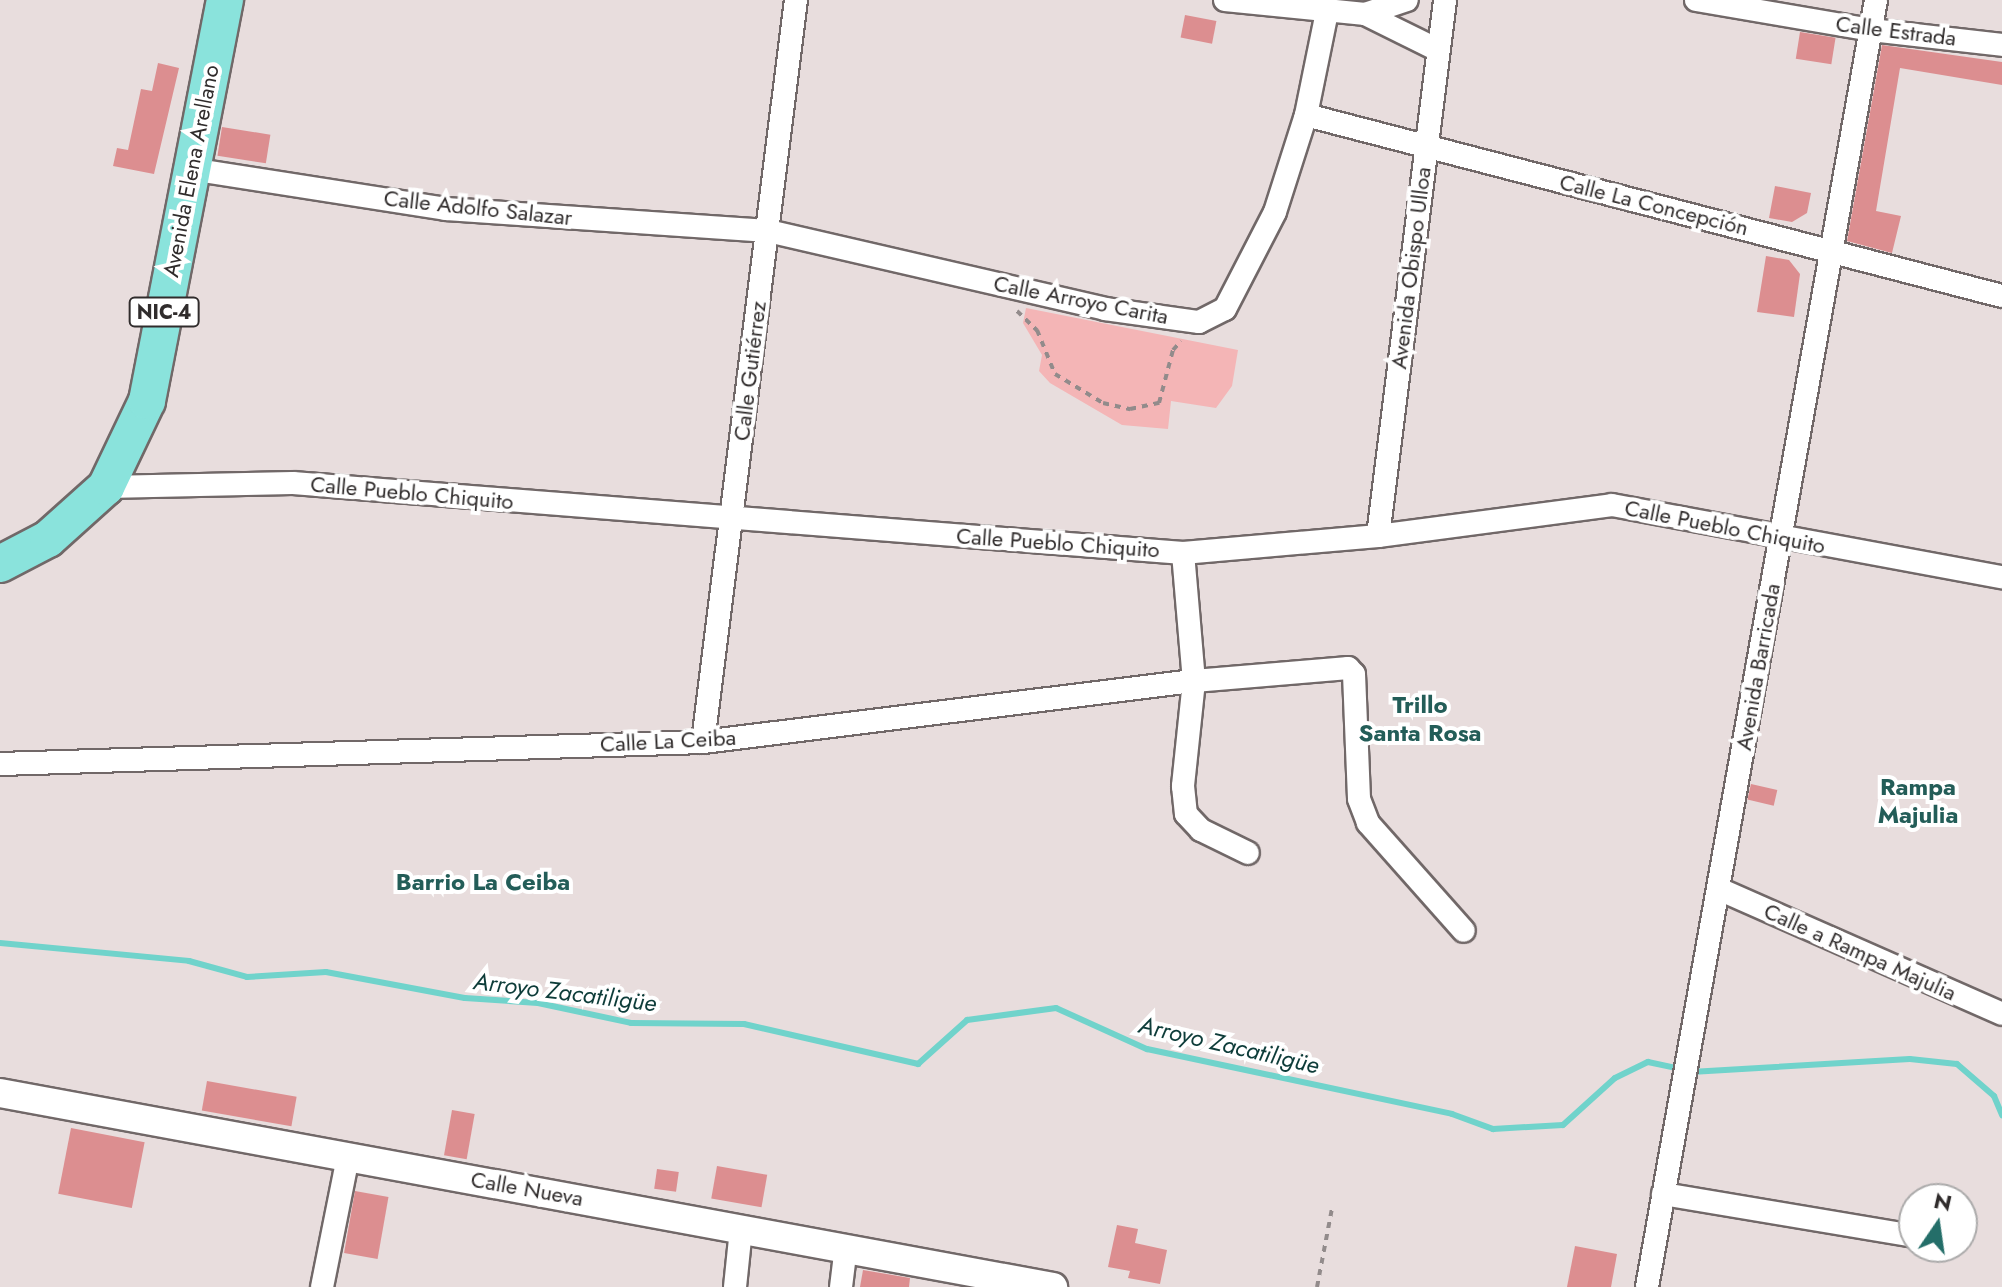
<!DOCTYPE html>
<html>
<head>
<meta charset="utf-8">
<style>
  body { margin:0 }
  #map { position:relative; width:2002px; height:1287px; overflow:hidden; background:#e8dddd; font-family:Jost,sans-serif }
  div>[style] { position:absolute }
  .green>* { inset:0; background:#f4b5b6 }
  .stream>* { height:6px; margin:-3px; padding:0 3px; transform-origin:3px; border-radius:3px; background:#70d3cb }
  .building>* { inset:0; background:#dc8e90; transform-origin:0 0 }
  .path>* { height:4px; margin-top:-2px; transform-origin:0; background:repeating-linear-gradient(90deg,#928b8b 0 6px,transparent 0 12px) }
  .roads { filter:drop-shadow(2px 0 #716868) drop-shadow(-2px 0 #716868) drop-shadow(0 2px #716868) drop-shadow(0 -2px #716868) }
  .minor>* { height:22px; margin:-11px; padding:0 11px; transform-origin:11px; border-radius:11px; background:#fff }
  .tertiary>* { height:28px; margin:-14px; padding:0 14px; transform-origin:14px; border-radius:14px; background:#fff }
  .trunk>* { height:36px; margin:-18px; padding:0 18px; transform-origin:18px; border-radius:18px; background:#8ae3dc }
  span { translate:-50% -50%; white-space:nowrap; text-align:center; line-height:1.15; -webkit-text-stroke:8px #fff; paint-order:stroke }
  .shield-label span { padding:2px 6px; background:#fff; border:2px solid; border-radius:6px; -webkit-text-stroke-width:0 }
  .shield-label { font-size:20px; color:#302c2c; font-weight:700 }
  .street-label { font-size:22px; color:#302c2c }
  .neighbourhood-label { font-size:24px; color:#235d58; font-weight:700 }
  .water-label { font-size:24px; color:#0d3c39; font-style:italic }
  .north { position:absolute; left:1898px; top:1183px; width:80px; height:80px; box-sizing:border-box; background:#fff; border:2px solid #acabab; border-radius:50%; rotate:13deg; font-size:22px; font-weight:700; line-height:32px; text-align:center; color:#302c2c }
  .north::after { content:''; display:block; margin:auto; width:28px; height:36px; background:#246e69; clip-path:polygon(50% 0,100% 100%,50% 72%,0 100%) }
</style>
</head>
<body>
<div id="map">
  <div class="green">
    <div style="clip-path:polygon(1026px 308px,1238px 350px,1232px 386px,1216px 408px,1171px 401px,1168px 429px,1122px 425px,1050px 383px,1039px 371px,1042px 355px,1023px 323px)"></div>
  </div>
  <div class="stream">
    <div style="left:0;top:943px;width:190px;rotate:5.4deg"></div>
    <div style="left:189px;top:961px;width:60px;rotate:15.4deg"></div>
    <div style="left:247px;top:977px;width:79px;rotate:-3.6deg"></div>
    <div style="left:326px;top:972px;width:141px;rotate:10.6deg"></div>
    <div style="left:465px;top:998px;width:73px;rotate:3.9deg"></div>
    <div style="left:538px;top:1003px;width:95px;rotate:12.1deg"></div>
    <div style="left:631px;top:1023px;width:113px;rotate:0.5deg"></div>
    <div style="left:744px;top:1024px;width:179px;rotate:12.9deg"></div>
    <div style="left:918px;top:1064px;width:66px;rotate:-41.9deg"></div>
    <div style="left:967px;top:1020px;width:90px;rotate:-7.7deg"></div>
    <div style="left:1056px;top:1008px;width:100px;rotate:24.3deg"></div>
    <div style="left:1147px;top:1049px;width:312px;rotate:12deg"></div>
    <div style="left:1452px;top:1114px;width:44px;rotate:20.1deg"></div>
    <div style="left:1493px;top:1129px;width:70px;rotate:-3.3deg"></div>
    <div style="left:1563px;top:1125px;width:70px;rotate:-42.1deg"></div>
    <div style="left:1615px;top:1078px;width:37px;rotate:-26deg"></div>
    <div style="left:1648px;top:1062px;width:33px;rotate:12deg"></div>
    <div style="left:1691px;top:1072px;width:219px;rotate:-3.4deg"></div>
    <div style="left:1910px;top:1059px;width:47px;rotate:6.1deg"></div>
    <div style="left:1957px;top:1064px;width:49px;rotate:40.9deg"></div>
    <div style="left:1994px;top:1096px;width:21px;rotate:67deg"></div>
  </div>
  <div class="building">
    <div style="left:1185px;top:15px;width:32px;height:23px;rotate:11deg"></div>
    <div style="left:1800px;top:32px;width:36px;height:27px;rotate:9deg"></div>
    <div style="clip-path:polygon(1882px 45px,2002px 62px,2002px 85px,1900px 68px,1876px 211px,1901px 216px,1892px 253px,1847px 241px)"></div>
    <div style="clip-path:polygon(158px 63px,179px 68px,154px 174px,113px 166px,117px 148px,128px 150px,141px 89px,152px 91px)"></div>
    <div style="left:222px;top:127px;width:49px;height:29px;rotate:9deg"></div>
    <div style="clip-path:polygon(1775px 186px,1811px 193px,1807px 213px,1792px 222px,1769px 218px)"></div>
    <div style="clip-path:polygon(1766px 256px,1789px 260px,1800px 274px,1794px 317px,1757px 312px)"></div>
    <div style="left:1751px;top:784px;width:27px;height:16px;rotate:13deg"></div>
    <div style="left:207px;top:1081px;width:91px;height:30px;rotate:10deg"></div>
    <div style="left:452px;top:1110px;width:23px;height:46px;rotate:10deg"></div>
    <div style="left:71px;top:1128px;width:75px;height:67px;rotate:11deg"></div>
    <div style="left:717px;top:1166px;width:51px;height:33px;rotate:10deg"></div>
    <div style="left:657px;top:1169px;width:22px;height:20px;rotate:8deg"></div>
    <div style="left:355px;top:1191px;width:34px;height:63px;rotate:10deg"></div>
    <div style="clip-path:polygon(1117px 1225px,1138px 1229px,1135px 1243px,1167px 1250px,1160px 1284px,1128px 1278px,1130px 1271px,1108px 1267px)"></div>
    <div style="clip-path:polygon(1575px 1246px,1617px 1254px,1611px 1287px,1567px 1287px)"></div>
    <div style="clip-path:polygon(863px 1270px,910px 1278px,909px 1287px,860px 1287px)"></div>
  </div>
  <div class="path">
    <div style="left:1017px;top:311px;width:28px;rotate:44deg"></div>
    <div style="left:1037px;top:330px;width:48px;rotate:67.8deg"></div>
    <div style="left:1055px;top:374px;width:56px;rotate:31.1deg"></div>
    <div style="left:1103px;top:403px;width:28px;rotate:13deg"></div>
    <div style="left:1130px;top:409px;width:30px;rotate:-12deg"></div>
    <div style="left:1159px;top:403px;width:55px;rotate:-75.2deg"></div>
    <div style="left:1173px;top:350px;width:12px;rotate:-48deg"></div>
    <div style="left:1317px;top:1287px;width:80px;rotate:-79.2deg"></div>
  </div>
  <div class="roads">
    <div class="minor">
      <div style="left:1225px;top:0;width:141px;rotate:5.7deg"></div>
      <div style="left:1365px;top:14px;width:81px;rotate:26.3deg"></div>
      <div style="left:1696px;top:0;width:178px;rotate:9.7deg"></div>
      <div style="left:1871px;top:30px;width:132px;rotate:6.5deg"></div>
      <div style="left:1365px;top:14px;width:44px;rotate:-18.4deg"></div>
      <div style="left:1306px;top:115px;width:719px;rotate:14.58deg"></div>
      <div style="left:191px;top:169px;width:258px;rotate:8.9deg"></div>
      <div style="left:446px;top:209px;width:323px;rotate:3.9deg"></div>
      <div style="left:768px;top:231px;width:346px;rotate:13deg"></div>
      <div style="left:1105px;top:309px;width:95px;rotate:7.9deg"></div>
      <div style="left:1199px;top:322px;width:29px;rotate:-27deg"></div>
      <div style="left:1225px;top:309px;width:109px;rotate:-62.7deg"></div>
      <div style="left:1275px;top:212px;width:102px;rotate:-72.3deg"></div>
      <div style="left:1306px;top:115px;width:105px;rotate:-78.5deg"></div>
      <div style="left:106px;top:487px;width:187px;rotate:-1.2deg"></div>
      <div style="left:293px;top:483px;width:893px;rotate:4.5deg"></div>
      <div style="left:1183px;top:553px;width:196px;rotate:-5deg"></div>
      <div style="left:1378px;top:536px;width:236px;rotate:-7.5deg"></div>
      <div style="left:1612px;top:505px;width:397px;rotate:10.5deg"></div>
      <div style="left:1378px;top:536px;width:540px;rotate:-82.87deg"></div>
      <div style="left:1183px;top:553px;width:128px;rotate:85.1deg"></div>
      <div style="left:1194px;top:681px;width:106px;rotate:96deg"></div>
      <div style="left:1183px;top:786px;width:28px;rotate:84deg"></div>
      <div style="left:1186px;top:814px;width:22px;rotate:47deg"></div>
      <div style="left:1201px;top:830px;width:52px;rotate:26.1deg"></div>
      <div style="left:703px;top:742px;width:748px;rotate:-82.86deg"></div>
      <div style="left:0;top:764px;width:703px;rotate:-1.79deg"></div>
      <div style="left:703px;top:742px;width:495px;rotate:-7.1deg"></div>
      <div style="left:1194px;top:681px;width:155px;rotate:-4.8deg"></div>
      <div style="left:1348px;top:668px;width:8px;rotate:45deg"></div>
      <div style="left:1354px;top:674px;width:125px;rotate:87.7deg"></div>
      <div style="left:1359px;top:799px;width:26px;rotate:69deg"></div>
      <div style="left:1368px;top:823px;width:144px;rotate:48.4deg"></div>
      <div style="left:1719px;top:889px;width:309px;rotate:23.8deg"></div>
      <div style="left:1663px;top:1194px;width:254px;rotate:9.5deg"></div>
      <div style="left:322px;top:1287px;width:133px;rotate:-78.7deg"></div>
      <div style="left:735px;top:1287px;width:58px;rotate:-84.1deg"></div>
      <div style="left:841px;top:1287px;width:39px;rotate:-83deg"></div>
      <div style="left:1647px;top:1287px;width:1307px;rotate:-79.91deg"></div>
    </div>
    <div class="tertiary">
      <div style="left:0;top:1093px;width:1071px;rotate:10.44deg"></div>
    </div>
    <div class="trunk">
      <div style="left:0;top:564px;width:54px;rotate:-27.5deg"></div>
      <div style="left:48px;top:539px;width:78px;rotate:-41.9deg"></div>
      <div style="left:106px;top:487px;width:95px;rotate:-64.5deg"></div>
      <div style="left:147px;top:401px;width:409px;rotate:-79deg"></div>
    </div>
  </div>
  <div class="shield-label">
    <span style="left:164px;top:312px">NIC-4</span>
  </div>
  <div class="street-label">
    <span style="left:1896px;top:31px;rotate:7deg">Calle Estrada</span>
    <span style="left:191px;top:171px;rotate:-79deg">Avenida Elena Arellano</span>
    <span style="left:1654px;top:205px;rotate:14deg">Calle La Concepción</span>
    <span style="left:478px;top:208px;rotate:6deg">Calle Adolfo Salazar</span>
    <span style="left:1411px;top:268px;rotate:-83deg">Avenida Obispo Ulloa</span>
    <span style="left:1081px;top:300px;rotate:11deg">Calle Arroyo Carita</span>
    <span style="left:750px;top:371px;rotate:-83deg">Calle Gutiérrez</span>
    <span style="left:412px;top:493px;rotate:5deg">Calle Pueblo Chiquito</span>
    <span style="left:1725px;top:527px;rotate:11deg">Calle Pueblo Chiquito</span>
    <span style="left:1058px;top:543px;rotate:4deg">Calle Pueblo Chiquito</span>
    <span style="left:1758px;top:667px;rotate:-80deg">Avenida Barricada</span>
    <span style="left:668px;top:741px;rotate:-3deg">Calle La Ceiba</span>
    <span style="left:1860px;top:952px;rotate:24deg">Calle a Rampa Majulia</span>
    <span style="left:527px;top:1189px;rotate:10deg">Calle Nueva</span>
  </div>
  <div class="neighbourhood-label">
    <span style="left:1420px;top:719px">Trillo<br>Santa Rosa</span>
    <span style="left:1918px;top:801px">Rampa<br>Majulia</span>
    <span style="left:483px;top:882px">Barrio La Ceiba</span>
  </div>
  <div class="water-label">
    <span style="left:565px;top:992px;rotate:7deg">Arroyo Zacatiligüe</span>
    <span style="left:1229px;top:1045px;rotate:13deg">Arroyo Zacatiligüe</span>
  </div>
  <div class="north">N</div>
</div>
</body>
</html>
